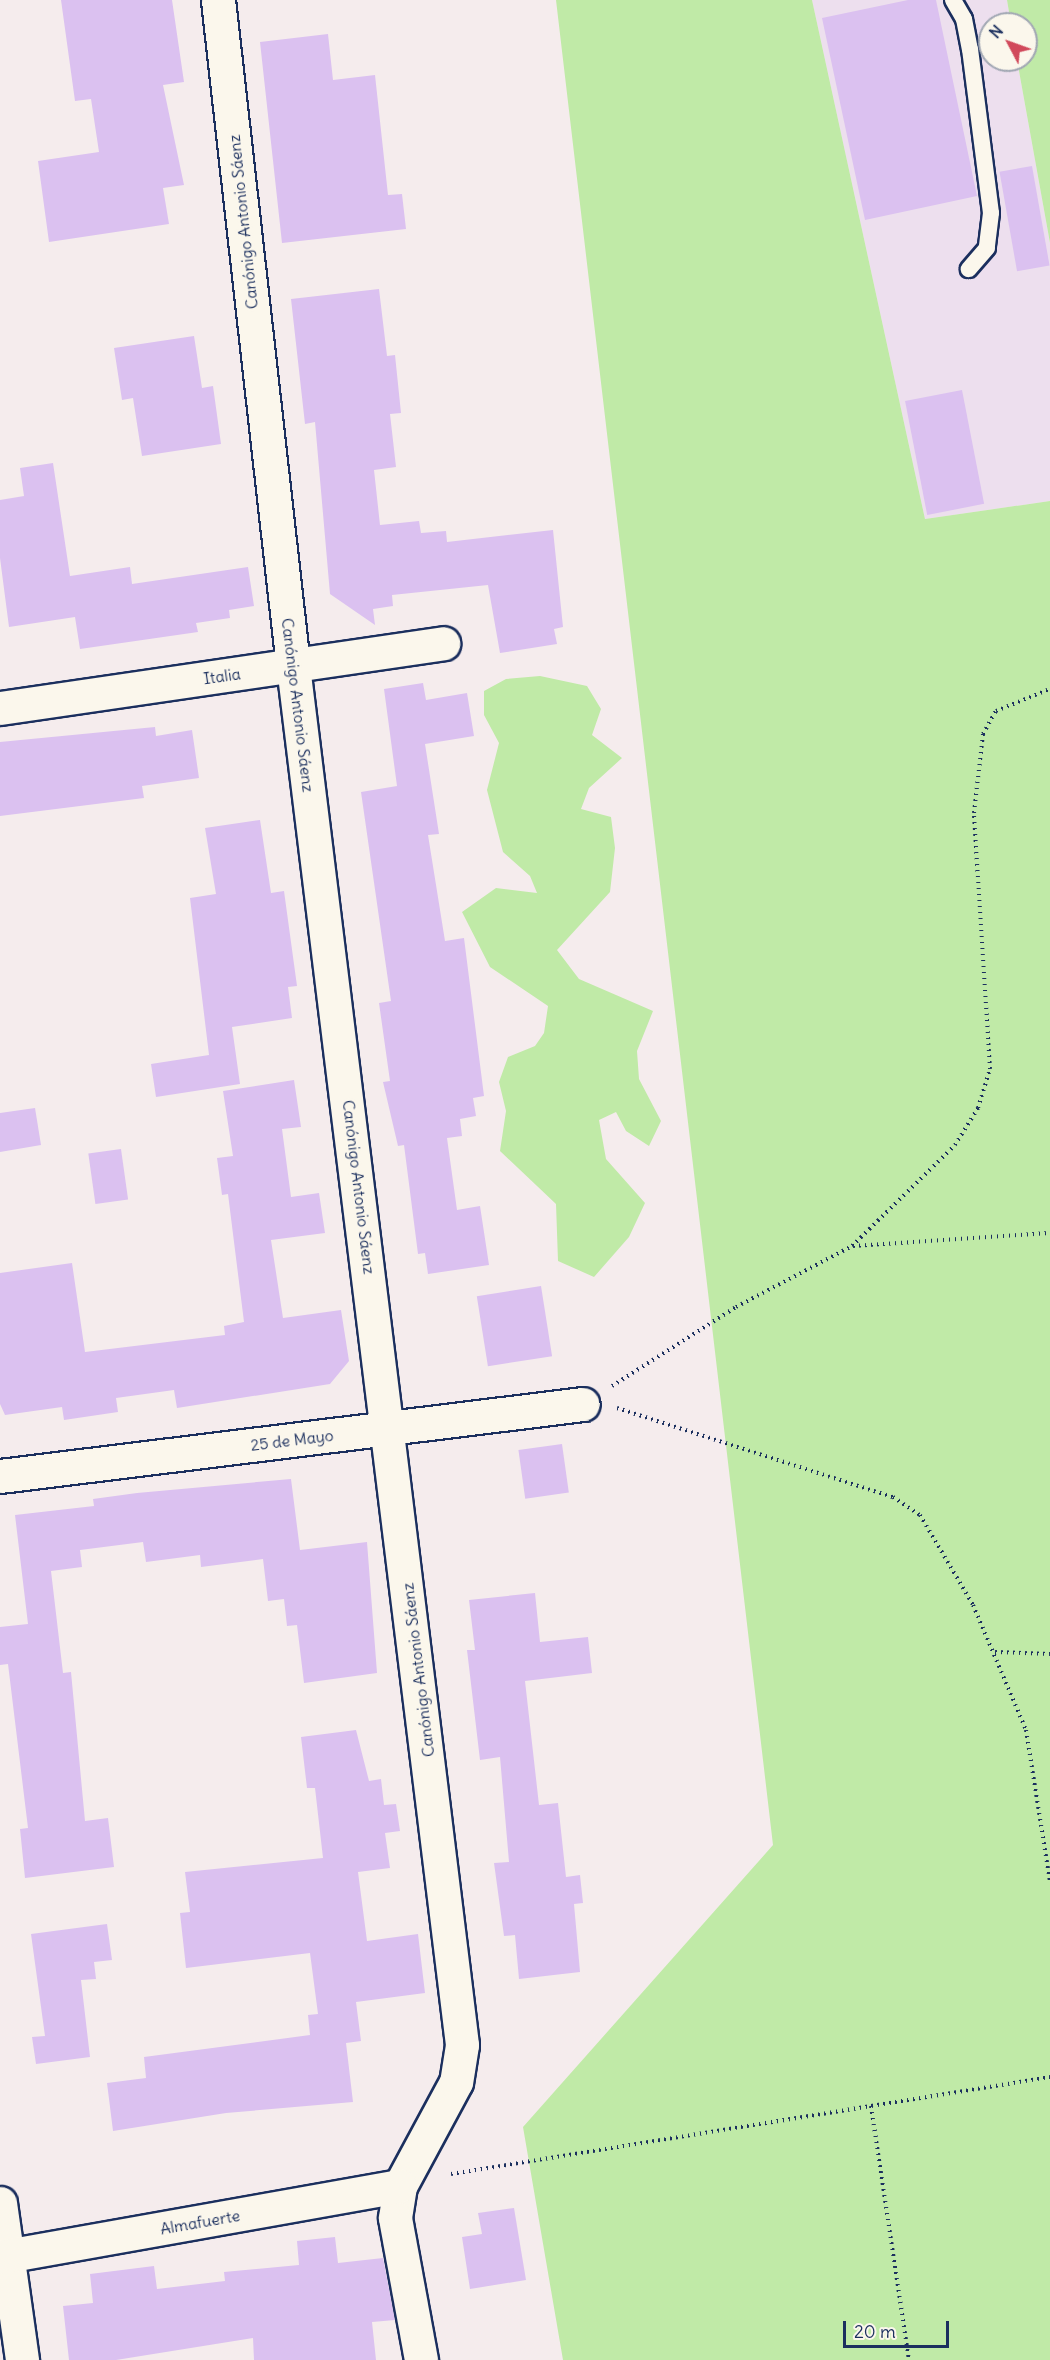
<!DOCTYPE html>
<html>
<head>
<meta charset="utf-8">
<style>
  body { margin:0 }
  #map { position:relative; width:1050px; height:2360px; overflow:hidden; background:#f5eced; font-family:Delius,sans-serif }
  div>[style] { position:absolute }
  .built>* { inset:0; background:#eddfee }
  .green>* { inset:0; background:#c0eaa7 }
  .building>* { inset:0; background:#dbc1f0; transform-origin:0 0 }
  .path>* { height:4px; margin-top:-2px; transform-origin:0; background:repeating-linear-gradient(90deg,#1b2f5e 0 1.5px,transparent 0 6px) }
  .roads { filter:drop-shadow(2px 0 #1b2f5e) drop-shadow(-2px 0 #1b2f5e) drop-shadow(0 2px #1b2f5e) drop-shadow(0 -2px #1b2f5e) }
  .lane>* { height:16px; margin:-8px; padding:0 8px; transform-origin:8px; border-radius:8px; background:#fbf7ec }
  .street>* { height:33px; margin:-16.5px; padding:0 16.5px; transform-origin:16.5px; border-radius:16.5px; background:#fbf7ec }
  span { translate:-50% -50%; white-space:nowrap; text-align:center; line-height:1.15; -webkit-text-stroke:4.5px #fbf7ec; paint-order:stroke }
  .street-label { font-size:16px; color:#1b2f5e }
  .north { position:absolute; left:978px; top:12px; width:60px; height:60px; box-sizing:border-box; background:#fbf7ec; border:2px solid #a1a7b3; border-radius:50%; rotate:311deg; font-size:16px; font-weight:700; line-height:24px; text-align:center; color:#1b2f5e }
  .north::after { content:''; display:block; margin:auto; width:21px; height:27px; background:#d1495b; clip-path:polygon(50% 0,100% 100%,50% 72%,0 100%) }
  .scale { position:absolute; left:843px; top:2321px; width:106px; height:27px; box-sizing:border-box; border:3px solid #1b2f5e; border-top:0; padding-left:8px; font-size:18px; line-height:21px; white-space:nowrap; color:#1b2f5e; -webkit-text-stroke:4px #fbf7ec; paint-order:stroke }
</style>
</head>
<body>
<div id="map">
  <div class="built">
    <div style="clip-path:polygon(812px 0,1007px 0,1011px 24px,990px 24px,990px 60px,1017px 60px,1050px 243px,1050px 501px,925px 519px)"></div>
  </div>
  <div class="green">
    <div style="clip-path:polygon(556px 0,812px 0,925px 519px,1050px 501px,1050px 2360px,563px 2360px,523px 2127px,773px 1845px)"></div>
    <div style="clip-path:polygon(1007px 0,1050px 0,1050px 243px,1017px 60px,1026px 60px,1026px 24px,1011px 24px)"></div>
    <div style="clip-path:polygon(540px 676px,587px 686px,601px 709px,592px 735px,622px 758px,589px 788px,581px 809px,611px 817px,615px 848px,610px 892px,557px 950px,579px 979px,653px 1011px,637px 1051px,639px 1079px,661px 1121px,649px 1146px,626px 1131px,616px 1112px,599px 1120px,606px 1159px,645px 1203px,629px 1237px,594px 1277px,558px 1261px,556px 1204px,500px 1151px,506px 1111px,499px 1082px,508px 1057px,535px 1046px,544px 1033px,548px 1006px,490px 967px,462px 912px,496px 888px,537px 893px,530px 876px,503px 852px,487px 790px,499px 743px,484px 715px,484px 691px,506px 679px)"></div>
  </div>
  <div class="building">
    <div style="clip-path:polygon(61px 0,172px 0,184px 82px,163px 85px,184px 185px,163px 188px,169px 224px,49px 242px,38px 161px,99px 152px,91px 99px,75px 101px)"></div>
    <div style="clip-path:polygon(908px 0,936px 0,977px 196px,865px 220px,822px 18px)"></div>
    <div style="clip-path:polygon(328px 34px,333px 80px,375px 75px,388px 195px,402px 194px,406px 229px,282px 243px,260px 42px)"></div>
    <div style="left:1032px;top:166px;width:101px;height:33px;rotate:80deg"></div>
    <div style="clip-path:polygon(379px 289px,387px 356px,395px 355px,401px 413px,390px 414px,396px 467px,374px 470px,380px 525px,419px 521px,421px 533px,446px 531px,447px 542px,553px 530px,563px 627px,554px 629px,557px 644px,500px 653px,488px 585px,392px 595px,393px 606px,373px 609px,375px 625px,330px 594px,315px 422px,305px 424px,291px 299px)"></div>
    <div style="clip-path:polygon(194px 336px,202px 388px,213px 386px,221px 444px,142px 456px,133px 398px,122px 400px,114px 348px)"></div>
    <div style="left:962px;top:390px;width:116px;height:58px;rotate:79deg"></div>
    <div style="clip-path:polygon(53px 463px,70px 576px,130px 567px,132px 584px,248px 567px,254px 606px,229px 610px,230px 618px,196px 623px,198px 632px,80px 649px,75px 617px,9px 627px,0 558px,0 500px,24px 496px,20px 468px)"></div>
    <div style="clip-path:polygon(423px 683px,426px 700px,467px 693px,474px 736px,425px 744px,439px 834px,428px 835px,445px 941px,464px 938px,484px 1096px,473px 1098px,476px 1116px,460px 1119px,462px 1136px,447px 1138px,457px 1210px,480px 1206px,489px 1265px,428px 1274px,425px 1253px,418px 1254px,404px 1145px,398px 1146px,383px 1082px,390px 1081px,379px 1003px,391px 1001px,361px 792px,397px 786px,384px 689px)"></div>
    <div style="clip-path:polygon(155px 727px,156px 736px,192px 730px,199px 778px,142px 786px,144px 798px,0 816px,0 742px)"></div>
    <div style="clip-path:polygon(260px 820px,271px 893px,284px 891px,297px 986px,288px 987px,292px 1018px,232px 1027px,240px 1084px,156px 1097px,151px 1064px,209px 1055px,190px 898px,216px 894px,205px 828px)"></div>
    <div style="clip-path:polygon(294px 1080px,301px 1127px,282px 1129px,291px 1197px,319px 1193px,325px 1233px,271px 1240px,283px 1318px,341px 1310px,349px 1361px,330px 1384px,177px 1408px,174px 1390px,116px 1398px,118px 1412px,64px 1420px,62px 1407px,5px 1415px,0 1404px,0 1273px,72px 1263px,85px 1352px,225px 1335px,224px 1326px,244px 1322px,228px 1194px,222px 1195px,217px 1158px,233px 1156px,223px 1091px)"></div>
    <div style="clip-path:polygon(35px 1108px,41px 1145px,0 1152px,0 1113px)"></div>
    <div style="left:121px;top:1149px;width:51px;height:33px;rotate:82deg"></div>
    <div style="left:541px;top:1286px;width:71px;height:65px;rotate:81deg"></div>
    <div style="left:562px;top:1444px;width:49px;height:44px;rotate:82deg"></div>
    <div style="clip-path:polygon(291px 1479px,300px 1550px,367px 1542px,377px 1673px,304px 1683px,297px 1625px,287px 1626px,284px 1599px,268px 1601px,263px 1559px,201px 1567px,200px 1555px,146px 1562px,143px 1542px,80px 1550px,82px 1567px,51px 1571px,63px 1673px,71px 1672px,85px 1821px,108px 1818px,114px 1867px,25px 1878px,20px 1829px,28px 1828px,8px 1664px,0 1665px,0 1627px,28px 1624px,15px 1515px,94px 1506px,93px 1499px,137px 1493px)"></div>
    <div style="clip-path:polygon(535px 1593px,540px 1642px,588px 1637px,592px 1673px,525px 1681px,539px 1805px,558px 1803px,566px 1877px,580px 1875px,583px 1903px,574px 1904px,580px 1972px,519px 1979px,515px 1935px,504px 1936px,494px 1863px,509px 1862px,500px 1757px,480px 1760px,467px 1650px,475px 1650px,469px 1600px)"></div>
    <div style="clip-path:polygon(356px 1730px,369px 1781px,381px 1779px,384px 1805px,396px 1804px,400px 1831px,385px 1833px,390px 1868px,358px 1872px,367px 1941px,418px 1934px,425px 1993px,356px 2002px,361px 2041px,346px 2043px,353px 2102px,226px 2113px,113px 2131px,107px 2083px,146px 2078px,144px 2057px,310px 2035px,308px 2015px,318px 2014px,310px 1953px,186px 1968px,180px 1913px,190px 1912px,185px 1872px,323px 1858px,315px 1788px,307px 1788px,301px 1737px)"></div>
    <div style="clip-path:polygon(107px 1924px,112px 1960px,94px 1962px,96px 1979px,81px 1980px,90px 2057px,36px 2064px,32px 2037px,45px 2036px,31px 1934px)"></div>
    <div style="clip-path:polygon(514px 2208px,526px 2280px,470px 2289px,462px 2237px,482px 2234px,478px 2213px)"></div>
    <div style="clip-path:polygon(335px 2237px,338px 2263px,383px 2258px,395px 2320px,372px 2322px,376px 2360px,254px 2360px,253px 2338px,116px 2360px,69px 2360px,63px 2306px,93px 2303px,90px 2274px,154px 2266px,157px 2289px,225px 2281px,224px 2272px,299px 2265px,297px 2241px)"></div>
  </div>
  <div class="path">
    <div style="left:853px;top:1246px;width:197px;rotate:-3.8deg"></div>
    <div style="left:612px;top:1386px;width:147px;rotate:-32.5deg"></div>
    <div style="left:736px;top:1307px;width:131px;rotate:-27.7deg"></div>
    <div style="left:852px;top:1246px;width:144px;rotate:-44.4deg"></div>
    <div style="left:955px;top:1145px;width:44px;rotate:-58.1deg"></div>
    <div style="left:978px;top:1108px;width:41px;rotate:-72.9deg"></div>
    <div style="left:990px;top:1069px;width:256px;rotate:-93.6deg"></div>
    <div style="left:974px;top:813px;width:80px;rotate:-83.5deg"></div>
    <div style="left:983px;top:734px;width:26px;rotate:-61deg"></div>
    <div style="left:996px;top:711px;width:58px;rotate:-22.2deg"></div>
    <div style="left:617px;top:1408px;width:290px;rotate:17.9deg"></div>
    <div style="left:893px;top:1497px;width:32px;rotate:34deg"></div>
    <div style="left:920px;top:1515px;width:104px;rotate:59.5deg"></div>
    <div style="left:973px;top:1605px;width:136px;rotate:67deg"></div>
    <div style="left:1026px;top:1730px;width:153px;rotate:81deg"></div>
    <div style="left:995px;top:1652px;width:55px;rotate:2.1deg"></div>
    <div style="left:871px;top:2106px;width:257px;rotate:81.5deg"></div>
    <div style="left:451px;top:2174px;width:607px;rotate:-9.2deg"></div>
  </div>
  <div class="roads">
    <div class="lane">
      <div style="left:953px;top:0;width:22px;rotate:60deg"></div>
      <div style="left:964px;top:19px;width:31px;rotate:79deg"></div>
      <div style="left:970px;top:49px;width:165px;rotate:82.7deg"></div>
      <div style="left:991px;top:213px;width:35px;rotate:97deg"></div>
      <div style="left:987px;top:248px;width:28px;rotate:131deg"></div>
    </div>
    <div class="street">
      <div style="left:218px;top:0;width:670px;rotate:83.57deg"></div>
      <div style="left:293px;top:666px;width:1389px;rotate:83.01deg"></div>
      <div style="left:462px;top:2045px;width:37px;rotate:99deg"></div>
      <div style="left:456px;top:2082px;width:118px;rotate:118.3deg"></div>
      <div style="left:400px;top:2186px;width:32px;rotate:99deg"></div>
      <div style="left:395px;top:2218px;width:144px;rotate:79.6deg"></div>
      <div style="left:0;top:708px;width:448px;rotate:-8.3deg"></div>
      <div style="left:0;top:1476px;width:587px;rotate:-7.04deg"></div>
      <div style="left:0;top:2203px;width:159px;rotate:82deg"></div>
      <div style="left:0;top:2257px;width:406px;rotate:-10.1deg"></div>
    </div>
  </div>
  <div class="street-label">
    <span style="left:243px;top:222px;rotate:-96deg">Canónigo Antonio Sáenz</span>
    <span style="left:222px;top:676px;rotate:-8deg">Italia</span>
    <span style="left:298px;top:705px;rotate:83deg">Canónigo Antonio Sáenz</span>
    <span style="left:359px;top:1187px;rotate:83deg">Canónigo Antonio Sáenz</span>
    <span style="left:292px;top:1440px;rotate:-7deg">25 de Mayo</span>
    <span style="left:418px;top:1670px;rotate:-97deg">Canónigo Antonio Sáenz</span>
    <span style="left:200px;top:2222px;rotate:-10deg">Almafuerte</span>
  </div>
  <div class="north">N</div>
  <div class="scale">20 m</div>
</div>
</body>
</html>
